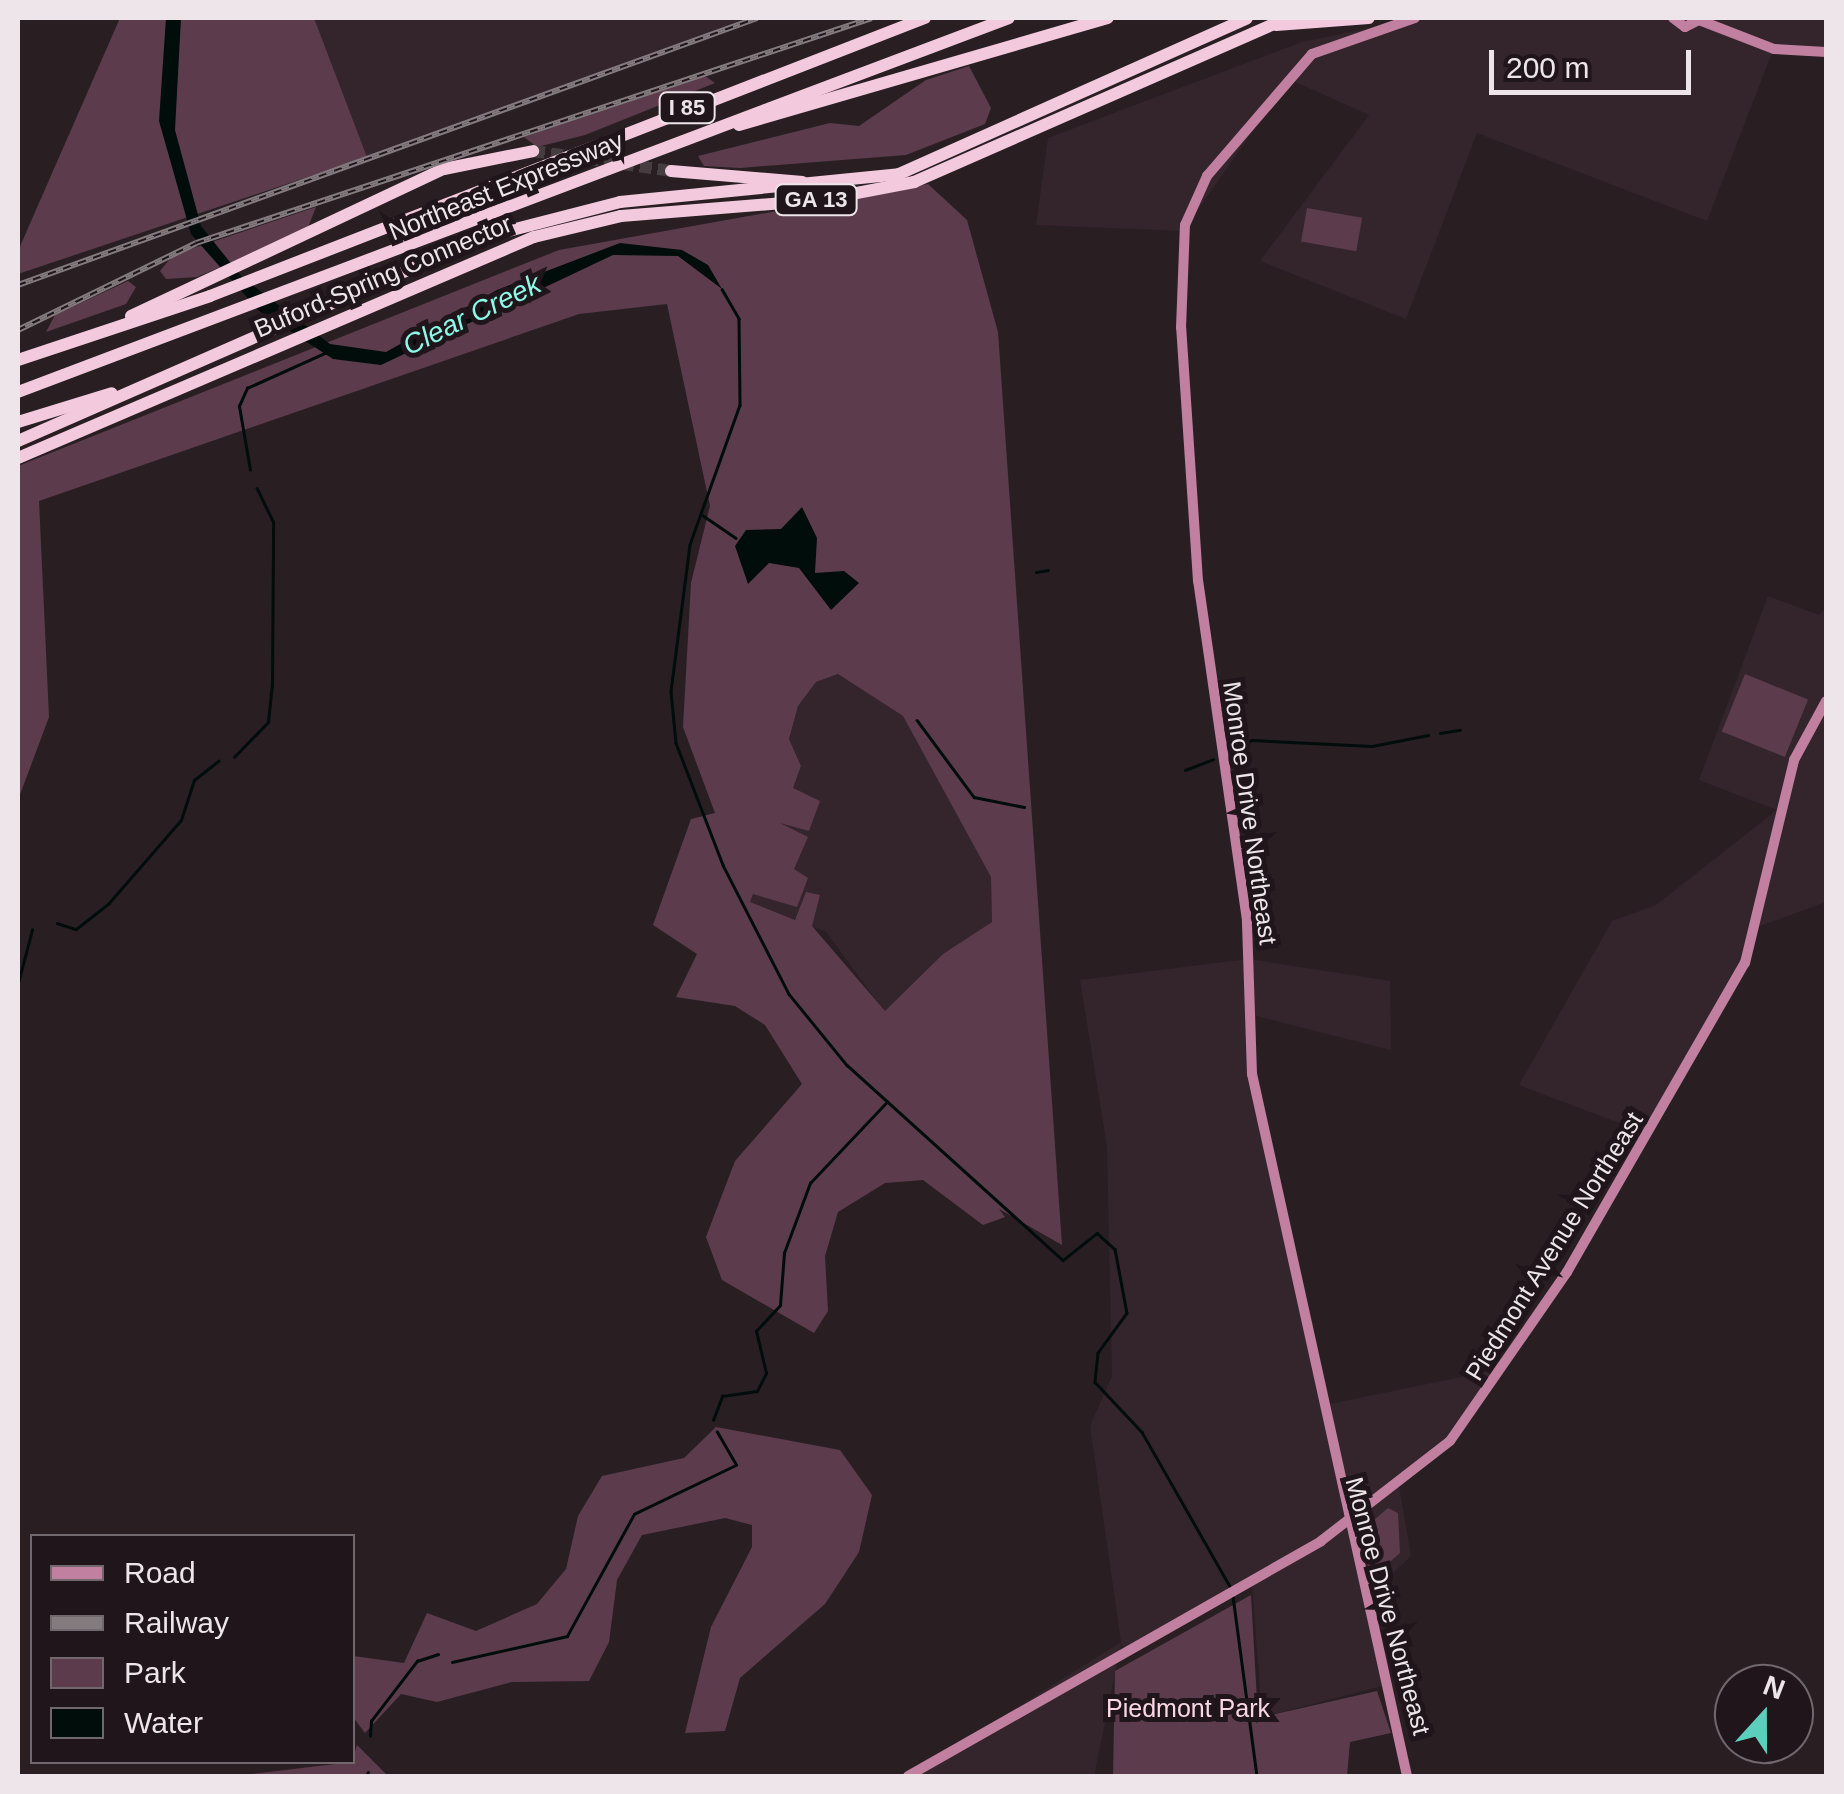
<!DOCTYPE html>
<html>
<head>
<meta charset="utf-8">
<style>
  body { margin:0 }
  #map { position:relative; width:1844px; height:1794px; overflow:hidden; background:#291f23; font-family:Arial,sans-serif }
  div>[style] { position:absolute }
  .built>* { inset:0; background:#34242c }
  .green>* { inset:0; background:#5c3c4c; transform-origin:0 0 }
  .water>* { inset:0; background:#000d0a }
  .stream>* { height:2.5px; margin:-1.25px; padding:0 1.25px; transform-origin:1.25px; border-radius:1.25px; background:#000d0a }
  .motorway-tunnel>* { height:12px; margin-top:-6px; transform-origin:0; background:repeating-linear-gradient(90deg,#463d41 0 12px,transparent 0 18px) }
  .secondary>* { height:10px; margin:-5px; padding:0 5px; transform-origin:5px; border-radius:5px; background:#c280a1 }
  .motorway>* { height:12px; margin:-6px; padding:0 6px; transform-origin:6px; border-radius:6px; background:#f3c9dd }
  .rail>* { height:6px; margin-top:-3px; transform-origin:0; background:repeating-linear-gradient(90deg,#1f151a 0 8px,#847b7f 0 16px); box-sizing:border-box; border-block:2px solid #847b7f }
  span { translate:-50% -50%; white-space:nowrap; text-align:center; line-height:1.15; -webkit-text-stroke:10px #1f151a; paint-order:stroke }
  .shield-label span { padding:2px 8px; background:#1f151a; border:2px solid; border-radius:8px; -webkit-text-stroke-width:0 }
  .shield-label { font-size:22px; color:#ede5e9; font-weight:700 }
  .street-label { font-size:25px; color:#ede5e9 }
  .park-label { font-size:25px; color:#f9d7e7 }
  .water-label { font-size:28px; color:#8bfae7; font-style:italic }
  .frame { position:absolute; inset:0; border:20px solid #ede5e9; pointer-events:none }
  .legend { position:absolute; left:30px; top:1534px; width:325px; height:230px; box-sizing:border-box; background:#1f151a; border:2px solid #71686d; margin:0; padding:12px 18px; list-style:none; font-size:30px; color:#ede5e9 }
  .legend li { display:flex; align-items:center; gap:20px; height:50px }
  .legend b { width:50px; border:2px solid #71686d }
  .north { position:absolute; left:1714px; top:1664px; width:100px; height:100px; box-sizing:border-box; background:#1f151a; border:2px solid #71686d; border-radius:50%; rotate:21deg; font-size:28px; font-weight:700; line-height:40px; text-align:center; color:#ede5e9 }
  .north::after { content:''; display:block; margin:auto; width:35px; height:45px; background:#5bcebc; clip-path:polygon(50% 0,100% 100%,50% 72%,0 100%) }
  .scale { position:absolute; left:1489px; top:50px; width:202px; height:45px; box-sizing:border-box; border:5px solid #ede5e9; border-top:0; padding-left:12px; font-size:30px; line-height:35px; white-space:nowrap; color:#ede5e9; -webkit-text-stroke:8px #1f151a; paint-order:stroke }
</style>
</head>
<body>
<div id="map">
  <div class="built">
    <div style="clip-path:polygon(314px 18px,758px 18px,367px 157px)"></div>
    <div style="clip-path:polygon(1418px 18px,1826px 18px,1826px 49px,1773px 50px,1707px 221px,1477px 133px,1406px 319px,1260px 261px,1369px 115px,1289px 79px,1183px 231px,1036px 225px,1048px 138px,1302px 42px)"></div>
    <div style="clip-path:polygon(1768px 596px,1819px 615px,1826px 608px,1826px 902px,1757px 927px,1733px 989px,1648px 1134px,1519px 1085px,1612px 921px,1656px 905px,1777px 810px,1699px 780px)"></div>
    <div style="clip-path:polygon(838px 674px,903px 716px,991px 877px,992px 922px,943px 954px,885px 1012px,826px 932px,750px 902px,801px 766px,789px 739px,798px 706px,816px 682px)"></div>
    <div style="clip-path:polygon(1248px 959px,1390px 981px,1391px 1050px,1256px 1016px,1254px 1087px,1320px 1406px,1505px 1368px,1454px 1436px,1399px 1486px,1411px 1556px,1364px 1601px,1390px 1684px,1262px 1717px,1252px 1583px,1128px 1653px,1121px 1644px,1094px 1776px,908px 1776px,1121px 1642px,1090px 1426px,1112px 1376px,1107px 1146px,1080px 980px)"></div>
  </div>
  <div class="green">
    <div style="clip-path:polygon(120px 18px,314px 18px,367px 157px,18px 274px,18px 251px)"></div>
    <div style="clip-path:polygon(969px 66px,991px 108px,985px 124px,906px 155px,740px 168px,704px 166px,698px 156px,830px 123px,859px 126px,926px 80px)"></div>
    <div style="clip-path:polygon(705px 76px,715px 83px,585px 135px,537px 147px,524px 137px)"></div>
    <div style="clip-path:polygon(evenodd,928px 184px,967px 220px,998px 332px,1062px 1245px,999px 1209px,1005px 1217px,983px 1225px,923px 1180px,885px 1183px,838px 1212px,825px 1256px,828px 1311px,814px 1333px,722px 1280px,706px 1237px,735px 1161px,802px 1084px,765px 1025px,735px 1006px,676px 997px,697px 954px,653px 925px,691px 819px,715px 813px,683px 727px,691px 583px,710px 506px,667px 304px,579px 314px,39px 501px,49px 717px,18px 800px,18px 466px,559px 250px,928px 184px,838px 674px,903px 716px,991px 877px,992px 922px,943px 954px,885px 1011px,812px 926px,820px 895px,806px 892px,795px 920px,750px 902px,753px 894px,797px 907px,808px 878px,794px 869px,808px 837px,780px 823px,809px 831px,820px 801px,793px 788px,801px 766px,789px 739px,798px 706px,816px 682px,838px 674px)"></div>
    <div style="clip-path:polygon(316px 207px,307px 230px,197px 277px,166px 279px,160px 271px,173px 255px)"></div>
    <div style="left:1307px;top:208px;width:56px;height:34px;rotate:10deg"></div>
    <div style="clip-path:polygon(128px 281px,136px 287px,126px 304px,46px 332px,55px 315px)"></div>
    <div style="left:1745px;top:674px;width:68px;height:62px;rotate:22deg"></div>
    <div style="clip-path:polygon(716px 1427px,840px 1450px,872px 1495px,859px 1552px,825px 1604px,740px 1678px,725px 1731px,685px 1733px,711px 1627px,752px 1547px,752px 1525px,725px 1518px,642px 1535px,617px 1580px,609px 1642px,589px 1681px,512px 1682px,437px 1702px,401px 1694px,365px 1733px,353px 1717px,353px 1656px,404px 1663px,427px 1613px,476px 1631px,537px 1604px,566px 1569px,578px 1516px,602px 1476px,684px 1458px)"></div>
    <div style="clip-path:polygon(1388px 1508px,1398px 1513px,1400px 1553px,1371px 1578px,1360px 1532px)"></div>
    <div style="clip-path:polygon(1251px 1595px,1258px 1718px,1377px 1691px,1391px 1733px,1350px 1742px,1347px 1776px,1113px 1776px,1115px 1671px)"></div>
    <div style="clip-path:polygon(357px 1745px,388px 1776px,235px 1776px,352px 1762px)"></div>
  </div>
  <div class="water">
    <div style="clip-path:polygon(166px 18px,181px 18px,175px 130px,201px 226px,242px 277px,330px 344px,386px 352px,497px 290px,620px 243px,682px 250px,708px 265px,722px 289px,678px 256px,613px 255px,381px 365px,333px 359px,259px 311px,191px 234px,159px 121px)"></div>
    <div style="clip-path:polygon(802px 507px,817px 538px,815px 573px,844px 571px,859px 583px,831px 610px,799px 568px,769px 563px,748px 584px,735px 546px,746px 530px,781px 529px)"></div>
  </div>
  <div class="stream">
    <div style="left:722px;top:289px;width:34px;rotate:60deg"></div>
    <div style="left:739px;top:319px;width:86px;rotate:89.3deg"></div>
    <div style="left:740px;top:405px;width:149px;rotate:109.7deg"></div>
    <div style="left:690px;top:545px;width:147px;rotate:97.4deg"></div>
    <div style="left:671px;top:691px;width:52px;rotate:84.5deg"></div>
    <div style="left:676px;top:743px;width:131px;rotate:68.9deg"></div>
    <div style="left:723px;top:865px;width:145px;rotate:62.9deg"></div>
    <div style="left:789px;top:994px;width:92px;rotate:50.8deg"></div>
    <div style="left:847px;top:1065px;width:291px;rotate:42.1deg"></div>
    <div style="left:1063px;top:1260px;width:43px;rotate:-38.5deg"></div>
    <div style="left:1097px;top:1233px;width:24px;rotate:42deg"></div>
    <div style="left:1115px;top:1249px;width:65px;rotate:79.4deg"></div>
    <div style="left:1127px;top:1313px;width:49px;rotate:125.9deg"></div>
    <div style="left:1098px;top:1353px;width:29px;rotate:96deg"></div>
    <div style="left:1095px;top:1382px;width:69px;rotate:46.8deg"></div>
    <div style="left:1142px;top:1432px;width:180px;rotate:60.3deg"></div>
    <div style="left:250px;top:470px;width:65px;rotate:-99.8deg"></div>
    <div style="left:239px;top:406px;width:20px;rotate:-66deg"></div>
    <div style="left:247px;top:388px;width:85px;rotate:-24.2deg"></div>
    <div style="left:701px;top:514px;width:42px;rotate:34.4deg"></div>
    <div style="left:1036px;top:572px;width:12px;rotate:-9deg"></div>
    <div style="left:917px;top:720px;width:96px;rotate:53.5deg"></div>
    <div style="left:974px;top:797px;width:51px;rotate:11.3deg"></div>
    <div style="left:1440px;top:733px;width:20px;rotate:-9deg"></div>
    <div style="left:1234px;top:749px;width:20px;rotate:-27deg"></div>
    <div style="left:1252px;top:740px;width:120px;rotate:2.9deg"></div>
    <div style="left:1372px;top:746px;width:57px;rotate:-11.1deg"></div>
    <div style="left:234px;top:757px;width:49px;rotate:-45.8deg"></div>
    <div style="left:268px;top:722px;width:37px;rotate:-84deg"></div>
    <div style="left:272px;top:685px;width:163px;rotate:-89.6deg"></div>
    <div style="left:273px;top:522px;width:37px;rotate:-116deg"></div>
    <div style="left:1185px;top:770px;width:30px;rotate:-21deg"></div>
    <div style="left:57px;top:923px;width:20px;rotate:18deg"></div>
    <div style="left:76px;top:929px;width:41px;rotate:-38deg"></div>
    <div style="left:108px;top:904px;width:111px;rotate:-49deg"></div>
    <div style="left:181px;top:820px;width:42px;rotate:-72deg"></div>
    <div style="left:194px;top:780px;width:31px;rotate:-38deg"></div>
    <div style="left:18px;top:983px;width:55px;rotate:-75.2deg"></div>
    <div style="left:713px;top:1420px;width:26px;rotate:-69deg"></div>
    <div style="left:722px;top:1396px;width:35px;rotate:-8deg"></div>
    <div style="left:757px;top:1391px;width:20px;rotate:-63deg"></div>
    <div style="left:766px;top:1373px;width:43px;rotate:-103.4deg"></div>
    <div style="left:756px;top:1331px;width:35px;rotate:-47deg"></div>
    <div style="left:780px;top:1305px;width:52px;rotate:-85.6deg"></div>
    <div style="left:784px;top:1253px;width:75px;rotate:-69.6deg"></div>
    <div style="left:810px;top:1183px;width:112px;rotate:-46.5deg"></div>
    <div style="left:1233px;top:1596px;width:182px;rotate:82.4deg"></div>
    <div style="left:452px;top:1662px;width:118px;rotate:-12.7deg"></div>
    <div style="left:567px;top:1636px;width:139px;rotate:-61.2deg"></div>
    <div style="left:634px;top:1514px;width:113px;rotate:-25.7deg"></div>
    <div style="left:736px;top:1465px;width:38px;rotate:-120deg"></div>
    <div style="left:370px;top:1736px;width:15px;rotate:-86deg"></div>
    <div style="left:371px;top:1721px;width:76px;rotate:-52.5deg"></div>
    <div style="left:417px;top:1661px;width:22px;rotate:-18deg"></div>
    <div style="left:366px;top:1776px;width:4px;rotate:-63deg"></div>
  </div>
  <div class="motorway-tunnel">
    <div style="left:533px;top:151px;width:139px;rotate:8.2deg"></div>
  </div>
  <div class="secondary">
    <div style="left:1673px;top:18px;width:15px;rotate:37deg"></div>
    <div style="left:1685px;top:27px;width:16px;rotate:-27deg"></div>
    <div style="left:1699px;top:20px;width:80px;rotate:21.1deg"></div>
    <div style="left:1774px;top:49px;width:52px;rotate:3.3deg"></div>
    <div style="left:908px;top:1776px;width:475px;rotate:-29.6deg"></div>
    <div style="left:1321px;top:1541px;width:163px;rotate:-37.8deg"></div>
    <div style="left:1450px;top:1441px;width:206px;rotate:-55.3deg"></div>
    <div style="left:1567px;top:1272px;width:357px;rotate:-60.1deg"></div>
    <div style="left:1745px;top:963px;width:209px;rotate:-76.4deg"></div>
    <div style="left:1794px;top:760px;width:67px;rotate:-61.5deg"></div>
    <div style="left:1407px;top:1776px;width:719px;rotate:-102.45deg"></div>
    <div style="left:1252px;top:1074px;width:154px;rotate:-91.9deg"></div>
    <div style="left:1247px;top:920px;width:343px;rotate:-98.2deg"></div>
    <div style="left:1198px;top:581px;width:254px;rotate:-93.8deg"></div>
    <div style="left:1181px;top:328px;width:103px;rotate:-87.8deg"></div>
    <div style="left:1185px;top:225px;width:54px;rotate:-65.8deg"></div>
    <div style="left:1207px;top:176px;width:161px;rotate:-49.3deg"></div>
    <div style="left:1312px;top:54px;width:109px;rotate:-19.3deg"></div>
  </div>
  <div class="motorway">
    <div style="left:1276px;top:25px;width:93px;rotate:-4.3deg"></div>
    <div style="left:739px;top:125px;width:384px;rotate:-16.2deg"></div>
    <div style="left:671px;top:171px;width:132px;rotate:4.8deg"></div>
    <div style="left:131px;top:316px;width:346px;rotate:-25.2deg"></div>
    <div style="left:444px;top:169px;width:91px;rotate:-11.4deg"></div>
    <div style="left:18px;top:360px;width:202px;rotate:-18.4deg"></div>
    <div style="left:210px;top:296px;width:767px;rotate:-21.25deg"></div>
    <div style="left:18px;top:392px;width:1059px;rotate:-20.68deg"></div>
    <div style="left:18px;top:422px;width:98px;rotate:-17.1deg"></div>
    <div style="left:18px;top:441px;width:506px;rotate:-23.67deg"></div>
    <div style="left:481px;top:238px;width:144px;rotate:-14.5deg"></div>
    <div style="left:620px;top:202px;width:280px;rotate:-5.7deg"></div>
    <div style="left:899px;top:174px;width:381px;rotate:-24.1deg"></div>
    <div style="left:18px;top:458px;width:561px;rotate:-23.19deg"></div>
    <div style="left:534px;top:237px;width:89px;rotate:-13.6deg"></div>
    <div style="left:621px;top:216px;width:200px;rotate:-4.6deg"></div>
    <div style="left:820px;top:200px;width:96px;rotate:-10.8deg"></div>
    <div style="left:914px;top:182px;width:407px;rotate:-23.7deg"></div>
  </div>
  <div class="rail">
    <div style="left:18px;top:285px;width:786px;rotate:-19.86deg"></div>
    <div style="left:18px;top:330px;width:198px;rotate:-26deg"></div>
    <div style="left:196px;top:243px;width:712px;rotate:-18.41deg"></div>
  </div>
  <div class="shield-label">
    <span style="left:687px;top:108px">I 85</span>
    <span style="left:816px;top:200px">GA 13</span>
  </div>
  <div class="street-label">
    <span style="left:506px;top:186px;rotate:-22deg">Northeast Expressway</span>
    <span style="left:383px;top:276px;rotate:-23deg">Buford-Spring Connector</span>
    <span style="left:1250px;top:813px;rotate:82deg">Monroe Drive Northeast</span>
    <span style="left:1554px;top:1246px;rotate:-58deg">Piedmont Avenue Northeast</span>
    <span style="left:1388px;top:1606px;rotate:75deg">Monroe Drive Northeast</span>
  </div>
  <div class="park-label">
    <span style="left:1188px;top:1708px">Piedmont Park</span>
  </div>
  <div class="water-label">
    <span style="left:472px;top:315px;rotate:-26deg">Clear Creek</span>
  </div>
  <div class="frame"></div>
  <ul class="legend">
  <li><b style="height:12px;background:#c280a1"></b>Road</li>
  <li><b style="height:12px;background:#847b7f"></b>Railway</li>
  <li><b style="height:28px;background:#5c3c4c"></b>Park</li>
  <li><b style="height:28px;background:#000d0a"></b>Water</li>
  </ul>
  <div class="north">N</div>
  <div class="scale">200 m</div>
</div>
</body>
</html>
